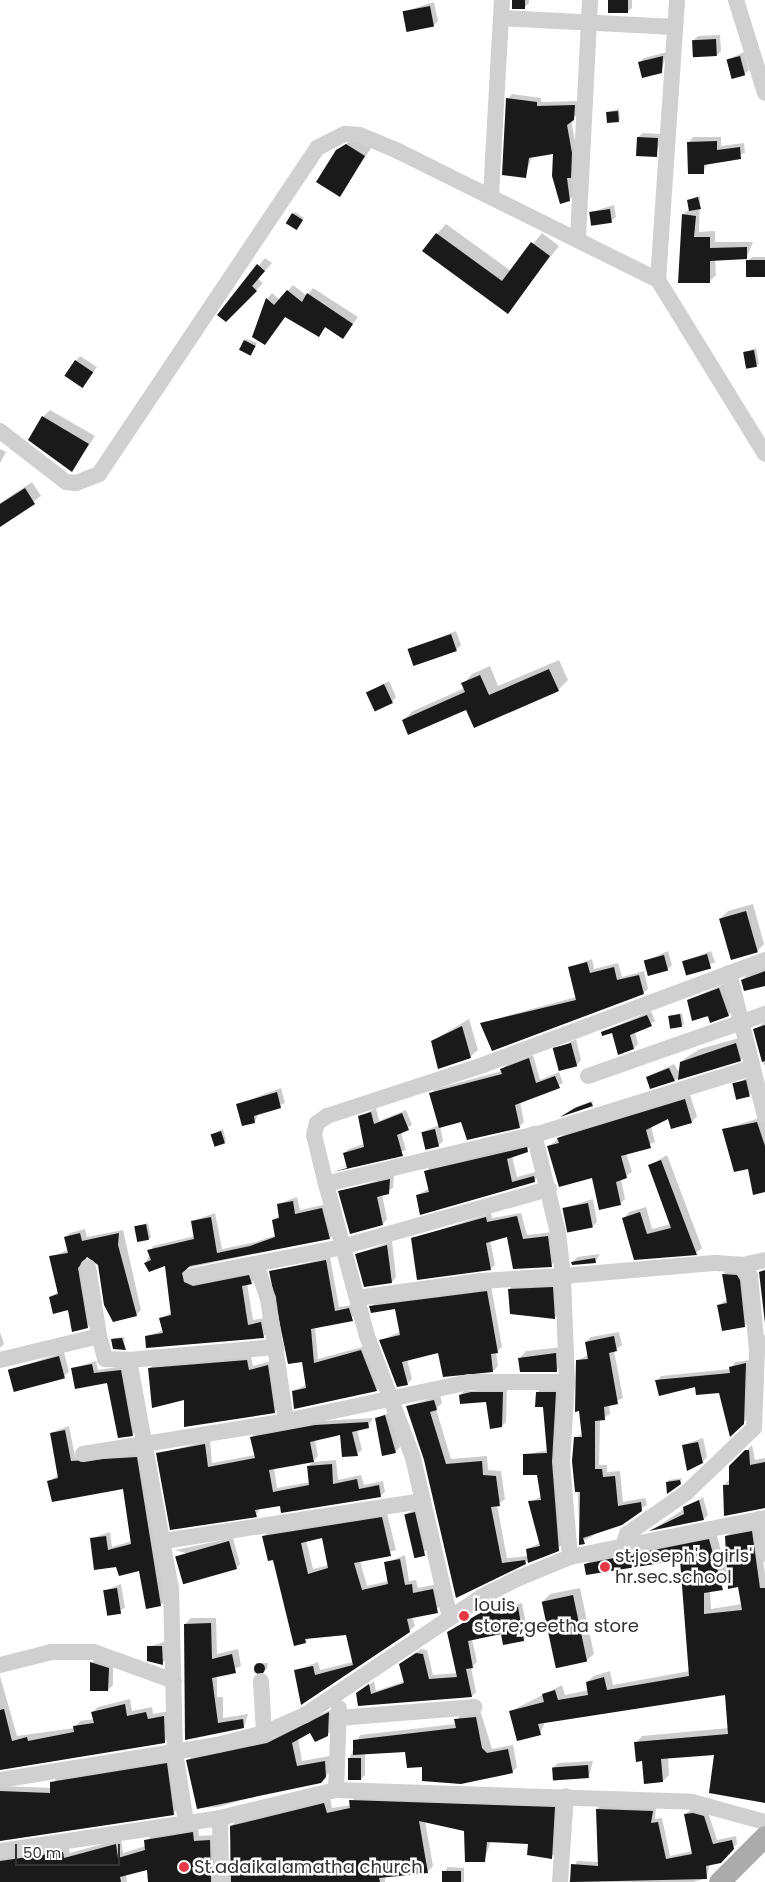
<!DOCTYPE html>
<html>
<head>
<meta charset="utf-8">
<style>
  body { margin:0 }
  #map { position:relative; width:765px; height:1882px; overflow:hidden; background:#fff; font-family:Poppins,sans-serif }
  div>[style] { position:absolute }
  .shadow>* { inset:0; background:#0003; transform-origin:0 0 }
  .building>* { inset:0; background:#1a1a1a; transform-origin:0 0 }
  .round { border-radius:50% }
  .minor>* { height:16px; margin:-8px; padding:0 8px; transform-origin:8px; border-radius:8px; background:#d0d0d0 }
  .major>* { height:21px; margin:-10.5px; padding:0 10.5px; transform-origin:10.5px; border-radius:10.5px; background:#ababab }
  .dots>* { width:14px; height:14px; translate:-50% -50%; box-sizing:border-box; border:2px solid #fff; border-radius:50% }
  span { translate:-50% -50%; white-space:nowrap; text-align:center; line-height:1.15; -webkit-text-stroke:5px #fff; paint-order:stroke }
  .poi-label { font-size:18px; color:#333 }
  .left { translate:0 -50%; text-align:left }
  .scale { position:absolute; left:15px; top:1844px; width:105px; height:22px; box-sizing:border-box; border:2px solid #333; border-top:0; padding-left:6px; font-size:15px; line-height:18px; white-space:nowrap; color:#333; -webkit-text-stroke:4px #fff; paint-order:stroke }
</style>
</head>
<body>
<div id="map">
  <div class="shadow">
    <div style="clip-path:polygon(513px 0,529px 0,529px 3px,524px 8px)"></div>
    <div style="clip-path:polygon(609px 0,632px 0,632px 8px,627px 12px)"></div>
    <div style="clip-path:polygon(434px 2px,438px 21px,433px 26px,403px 12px)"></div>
    <div style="clip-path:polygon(720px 35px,721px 51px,717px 55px,693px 41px,698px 36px)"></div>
    <div style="clip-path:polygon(667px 52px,661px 72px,640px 62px,644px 58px)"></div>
    <div style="clip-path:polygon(744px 52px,749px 70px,744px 74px,727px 60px)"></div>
    <div style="clip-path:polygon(512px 94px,541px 98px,541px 102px,579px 101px,578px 114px,571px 120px,576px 147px,574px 195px,569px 200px,554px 152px,532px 156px,525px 177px,508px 99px)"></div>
    <div style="clip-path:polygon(619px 109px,620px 119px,618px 121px,608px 112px)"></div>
    <div style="clip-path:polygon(643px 133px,662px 134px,656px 156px,638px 137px)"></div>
    <div style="clip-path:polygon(693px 137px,721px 137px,721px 146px,744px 143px,745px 153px,708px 163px,703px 172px,689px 142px)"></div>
    <div style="clip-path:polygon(354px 138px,371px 148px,340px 196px,337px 151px)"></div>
    <div style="clip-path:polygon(700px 196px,699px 232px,715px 231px,715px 242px,753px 242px,747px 257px,715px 260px,716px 275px,710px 281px,683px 215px,690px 208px,688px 200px)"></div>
    <div style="clip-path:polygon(614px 205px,616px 217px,611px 221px,591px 212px)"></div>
    <div style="clip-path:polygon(295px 212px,304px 218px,298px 227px,293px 214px)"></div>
    <div style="clip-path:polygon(446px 224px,511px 271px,542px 233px,559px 246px,507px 312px,437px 234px)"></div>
    <div style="clip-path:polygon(752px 257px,765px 257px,765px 275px,747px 262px)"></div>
    <div style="clip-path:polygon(265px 258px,272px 263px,258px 279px,263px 283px,226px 321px,219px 315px)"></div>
    <div style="clip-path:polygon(293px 285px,307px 296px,313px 288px,358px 317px,343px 337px,327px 326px,319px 335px,286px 316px,265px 343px,267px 299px,272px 293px,280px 300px)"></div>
    <div style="clip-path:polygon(247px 339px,257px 343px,252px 352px,245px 340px)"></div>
    <div style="clip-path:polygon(756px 348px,759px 364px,757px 365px,745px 352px)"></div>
    <div style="clip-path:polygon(80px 356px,97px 367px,82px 387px,76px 361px)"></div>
    <div style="clip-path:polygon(50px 410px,95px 436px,72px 470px,43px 417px)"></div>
    <div style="clip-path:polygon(0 449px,6px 452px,0 463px)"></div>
    <div style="clip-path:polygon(32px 482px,41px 496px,0 526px,0 503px)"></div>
    <div style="clip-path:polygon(456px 631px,461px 645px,456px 650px,408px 650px)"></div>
    <div style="clip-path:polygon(559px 660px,568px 680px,558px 690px,403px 720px,413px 711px,465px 688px,463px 684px,472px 674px,490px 666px,498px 686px)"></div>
    <div style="clip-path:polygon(389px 681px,396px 697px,392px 702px,368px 693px)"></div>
    <div style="clip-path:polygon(753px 904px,764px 944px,757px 951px,721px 918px,728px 911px)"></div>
    <div style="clip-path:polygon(668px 951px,672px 965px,668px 969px,645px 961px)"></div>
    <div style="left:711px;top:951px;width:12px;height:29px;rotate:70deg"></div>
    <div style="clip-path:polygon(592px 959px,594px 969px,618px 963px,622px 977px,644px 971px,648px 989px,643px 993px,481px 1023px,576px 997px,569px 968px)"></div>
    <div style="clip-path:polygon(765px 967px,765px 985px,742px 980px,748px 974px)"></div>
    <div style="clip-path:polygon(724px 984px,733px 1010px,729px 1015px,711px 1021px,688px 1000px)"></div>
    <div style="clip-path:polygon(651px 1011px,655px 1021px,635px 1032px,638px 1044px,634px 1048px,613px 1032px,602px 1032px)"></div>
    <div style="clip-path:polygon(682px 1013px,684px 1024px,682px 1026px,669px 1016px)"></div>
    <div style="clip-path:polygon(469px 1019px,478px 1050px,470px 1057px,432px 1041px)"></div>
    <div style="clip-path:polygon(765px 1022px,765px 1065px,764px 1065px,755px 1029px)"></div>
    <div style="clip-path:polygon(743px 1037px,747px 1053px,740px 1060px,674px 1080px,647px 1077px,674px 1064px,678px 1071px,684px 1059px,700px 1049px)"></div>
    <div style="clip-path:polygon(576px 1039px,581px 1060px,577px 1065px,555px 1050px)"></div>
    <div style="clip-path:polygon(533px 1055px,540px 1080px,559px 1072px,563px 1083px,520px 1102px,524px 1122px,519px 1127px,462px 1121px,440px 1126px,443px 1141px,438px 1146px,422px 1132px,439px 1125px,431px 1093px,435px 1089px,502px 1071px,506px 1065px)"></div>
    <div style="clip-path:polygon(750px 1076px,754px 1091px,749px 1095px,734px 1085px)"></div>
    <div style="clip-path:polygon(281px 1088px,285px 1103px,258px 1114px,255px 1122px,238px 1104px)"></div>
    <div style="clip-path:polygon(690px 1095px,697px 1116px,692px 1122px,672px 1127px,669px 1117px,651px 1126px,655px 1142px,626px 1153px,632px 1172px,621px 1179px,625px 1199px,620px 1204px,593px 1176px,549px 1146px,564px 1134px)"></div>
    <div style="clip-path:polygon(593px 1101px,592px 1105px,566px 1113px,578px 1106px)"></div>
    <div style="clip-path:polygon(376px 1108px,379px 1121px,406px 1110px,412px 1125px,401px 1132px,406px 1150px,337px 1169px,348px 1165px,344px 1153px,349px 1149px,364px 1144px,359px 1117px)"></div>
    <div style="clip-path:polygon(763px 1117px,765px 1118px,765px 1191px,724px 1129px)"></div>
    <div style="clip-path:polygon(223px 1129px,226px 1140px,224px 1142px,212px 1134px)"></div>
    <div style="clip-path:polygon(532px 1142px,527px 1151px,512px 1156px,517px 1177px,539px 1171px,535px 1181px,417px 1195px,430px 1188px,426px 1171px,431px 1166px)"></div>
    <div style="clip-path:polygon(667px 1155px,702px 1248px,696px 1253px,635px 1259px,624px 1218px,629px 1212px,646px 1207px,652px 1229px,671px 1224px,650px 1165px)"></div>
    <div style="clip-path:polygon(394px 1175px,393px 1188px,382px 1194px,387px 1219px,383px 1224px,340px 1192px)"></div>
    <div style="clip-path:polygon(297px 1197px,300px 1210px,327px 1204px,335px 1233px,330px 1238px,187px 1268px,189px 1278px,254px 1271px,257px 1279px,247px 1284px,253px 1320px,266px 1318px,268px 1332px,263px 1337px,146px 1336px,164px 1330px,161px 1319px,172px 1312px,166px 1264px,146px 1263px,153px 1246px,195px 1236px,192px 1221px,215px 1213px,222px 1249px,256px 1242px,276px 1235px,273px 1220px,280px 1215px,278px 1204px)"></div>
    <div style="clip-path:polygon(593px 1199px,597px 1222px,592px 1227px,564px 1208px)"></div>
    <div style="clip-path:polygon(491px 1213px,492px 1218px,521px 1213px,527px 1235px,553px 1232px,556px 1261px,551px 1265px,508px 1235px,490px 1240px,495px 1265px,490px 1269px,412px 1239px)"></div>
    <div style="clip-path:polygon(148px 1223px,151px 1237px,149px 1239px,136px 1227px)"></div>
    <div style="clip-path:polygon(85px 1229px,87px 1237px,123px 1230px,141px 1310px,136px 1315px,97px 1260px,87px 1256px,82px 1263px,92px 1323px,87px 1327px,50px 1297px,58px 1292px,50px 1257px,68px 1250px,65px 1237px,70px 1233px)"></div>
    <div style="clip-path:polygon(392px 1241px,396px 1277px,392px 1282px,357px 1254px)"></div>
    <div style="clip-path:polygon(600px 1254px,595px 1262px,573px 1262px,577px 1257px)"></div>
    <div style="clip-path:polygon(330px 1257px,339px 1307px,353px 1305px,356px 1316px,315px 1327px,318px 1359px,366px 1346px,381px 1386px,377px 1390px,293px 1391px,306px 1385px,303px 1361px,270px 1272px)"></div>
    <div style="clip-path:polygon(728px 1269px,741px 1270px,749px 1321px,744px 1326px,719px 1305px,728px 1299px,723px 1274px)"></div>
    <div style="clip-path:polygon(560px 1281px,561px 1311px,554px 1318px,509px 1290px,515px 1283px)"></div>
    <div style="clip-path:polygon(491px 1286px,502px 1347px,496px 1352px,498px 1366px,493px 1371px,439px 1351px,407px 1359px,412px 1379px,407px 1384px,381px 1340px,400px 1332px,396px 1307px,371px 1307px,376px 1302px)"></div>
    <div style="clip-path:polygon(0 1332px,4px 1344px,0 1348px)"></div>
    <div style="clip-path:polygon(619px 1332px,622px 1345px,614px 1351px,623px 1398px,609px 1404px,610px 1414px,600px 1420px,599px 1465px,607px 1465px,607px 1472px,620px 1471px,623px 1502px,645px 1498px,647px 1505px,580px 1543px,575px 1438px,583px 1433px,577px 1361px,588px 1355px,586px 1342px,591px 1337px)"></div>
    <div style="clip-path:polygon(124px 1337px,125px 1349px,112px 1340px,114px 1338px)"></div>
    <div style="clip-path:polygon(563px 1347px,563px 1364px,556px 1371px,519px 1359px,526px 1351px)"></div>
    <div style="clip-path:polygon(64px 1352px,69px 1372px,64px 1376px,10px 1370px)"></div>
    <div style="clip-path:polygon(251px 1356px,253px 1366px,272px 1361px,279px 1407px,274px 1412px,185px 1399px,149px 1369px,154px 1364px)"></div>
    <div style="clip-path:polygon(751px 1360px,748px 1418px,731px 1435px,720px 1392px,657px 1381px,661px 1376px,731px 1369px,735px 1362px)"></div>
    <div style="clip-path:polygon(96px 1361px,98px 1370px,124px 1366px,136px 1431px,132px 1435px,108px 1381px,73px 1368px)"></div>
    <div style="clip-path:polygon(507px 1388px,506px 1422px,502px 1426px,487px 1400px,460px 1395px,464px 1391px)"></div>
    <div style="clip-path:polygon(541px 1388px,560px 1388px,563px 1545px,468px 1588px,408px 1406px,440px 1395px,442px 1403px,436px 1409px,451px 1459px,487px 1456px,488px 1470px,501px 1471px,505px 1499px,497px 1505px,507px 1558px,528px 1556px,527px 1549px,540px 1543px,530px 1502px,542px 1496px,539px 1474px,524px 1455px,548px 1450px,544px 1406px,537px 1393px)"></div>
    <div style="clip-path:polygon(390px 1412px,400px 1447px,395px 1452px,376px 1419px)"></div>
    <div style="clip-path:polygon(373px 1418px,368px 1427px,357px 1430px,362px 1450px,357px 1454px,341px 1433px,315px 1440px,318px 1456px,313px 1461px,274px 1468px,277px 1488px,310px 1482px,308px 1467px,313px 1462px,336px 1460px,338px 1480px,361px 1475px,364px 1485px,383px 1481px,385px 1492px,380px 1496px,281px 1504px,260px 1508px,256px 1515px,158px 1454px,210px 1440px,212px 1463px,255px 1455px,251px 1437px,256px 1433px,320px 1421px)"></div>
    <div style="clip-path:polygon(69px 1426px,75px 1457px,141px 1453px,165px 1600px,161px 1605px,140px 1569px,117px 1566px,92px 1538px,110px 1532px,112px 1547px,132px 1541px,124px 1487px,49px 1481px,59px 1475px,51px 1433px)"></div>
    <div style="clip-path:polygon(703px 1438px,707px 1457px,702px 1462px,683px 1445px)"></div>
    <div style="clip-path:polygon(752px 1445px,755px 1460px,765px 1458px,765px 1508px,724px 1485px,730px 1479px,730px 1467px)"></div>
    <div style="clip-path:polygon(682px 1478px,680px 1483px,667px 1482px,669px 1480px)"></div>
    <div style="clip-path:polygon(703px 1497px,708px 1515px,704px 1519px,653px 1529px)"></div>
    <div style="clip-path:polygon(422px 1506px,432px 1547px,415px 1557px,406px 1514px)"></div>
    <div style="clip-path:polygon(evenodd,387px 1513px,396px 1550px,360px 1561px,367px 1586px,389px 1581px,385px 1563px,405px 1555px,409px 1581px,416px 1580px,418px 1588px,438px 1584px,443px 1606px,412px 1616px,415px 1626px,409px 1631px,302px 1703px,296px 1670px,318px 1662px,320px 1670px,353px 1662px,347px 1633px,310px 1637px,305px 1642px,263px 1537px,268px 1532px,387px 1513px,323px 1537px,329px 1565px,313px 1569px,306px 1540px,323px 1537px)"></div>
    <div style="clip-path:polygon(evenodd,758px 1525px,765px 1574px,765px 1802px,715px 1753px,668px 1757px,669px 1775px,663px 1781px,636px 1743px,642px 1736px,729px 1728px,726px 1693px,545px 1722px,540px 1734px,511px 1711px,562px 1685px,565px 1695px,589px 1690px,587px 1682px,594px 1676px,610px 1671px,613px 1685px,690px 1671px,681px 1558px,585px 1565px,592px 1558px,716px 1533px,728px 1576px,726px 1537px,733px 1530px,758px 1525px,728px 1582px,739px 1586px,742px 1604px,711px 1609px,710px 1591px,728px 1582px)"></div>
    <div style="clip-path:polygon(233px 1538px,240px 1564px,236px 1568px,175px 1550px)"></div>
    <div style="clip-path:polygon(121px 1584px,125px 1608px,109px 1615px,104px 1591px)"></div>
    <div style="clip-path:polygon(580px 1588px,594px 1654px,586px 1661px,543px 1601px,550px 1594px)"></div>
    <div style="clip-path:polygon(495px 1603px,496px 1608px,522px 1603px,528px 1635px,524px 1640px,502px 1633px,472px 1639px,477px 1662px,471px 1667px,476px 1692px,472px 1696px,359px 1705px,357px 1694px,374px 1681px,376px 1691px,405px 1681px,400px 1664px,421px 1649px,427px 1650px,433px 1675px,457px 1673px,449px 1632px)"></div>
    <div style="clip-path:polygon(191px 1618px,216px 1618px,217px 1654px,238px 1649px,241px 1666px,217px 1676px,217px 1697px,223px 1697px,223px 1718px,248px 1714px,244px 1727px,186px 1739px,185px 1624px)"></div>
    <div style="clip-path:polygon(167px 1641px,167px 1659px,162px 1663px,148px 1647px)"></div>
    <div style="clip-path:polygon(96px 1658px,113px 1664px,113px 1685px,108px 1690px,92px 1663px)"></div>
    <div style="clip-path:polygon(256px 1663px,268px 1663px,267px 1669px,254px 1673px)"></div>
    <div style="clip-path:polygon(0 1676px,17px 1736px,75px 1728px,80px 1721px,94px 1719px,93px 1712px,98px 1707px,130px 1699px,132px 1711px,152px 1707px,153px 1714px,169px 1711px,170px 1737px,164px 1742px,0 1769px)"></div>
    <div style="clip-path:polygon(334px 1708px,333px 1729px,327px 1735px,311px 1732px,298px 1738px,302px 1761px,330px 1756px,331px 1770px,326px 1776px,218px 1807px,198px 1808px,188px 1760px,193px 1755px,273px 1738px)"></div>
    <div style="clip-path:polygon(481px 1713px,492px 1749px,513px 1745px,517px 1767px,512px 1772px,424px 1766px,407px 1750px,365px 1753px,365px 1775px,360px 1780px,349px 1759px,360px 1735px,456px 1724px,460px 1714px)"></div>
    <div style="clip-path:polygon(172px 1758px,178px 1808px,173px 1814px,0 1840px,0 1786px,51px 1788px,57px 1777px)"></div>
    <div style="clip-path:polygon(593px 1761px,589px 1776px,553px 1768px,558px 1763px)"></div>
    <div style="clip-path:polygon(355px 1796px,560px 1802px,557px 1852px,551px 1857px,530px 1842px,491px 1841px,484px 1861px,466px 1830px,425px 1821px,433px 1866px,427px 1872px,385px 1876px,385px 1882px,229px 1882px,231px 1826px,237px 1821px,330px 1798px,332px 1808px,351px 1805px)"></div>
    <div style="clip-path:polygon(601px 1805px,656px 1807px,655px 1819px,662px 1818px,670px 1856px,693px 1851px,685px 1815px,690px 1810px,708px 1812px,717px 1840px,736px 1836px,737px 1844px,720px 1861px,710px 1864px,706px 1878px,693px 1882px,569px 1882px,577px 1861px,599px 1862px,597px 1809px)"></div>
    <div style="clip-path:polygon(198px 1827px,199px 1836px,215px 1835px,219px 1882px,149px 1882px,148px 1868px,126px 1874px,127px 1882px,0 1882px,0 1851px,68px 1847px,70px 1853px,121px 1839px,123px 1853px,146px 1846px,151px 1834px)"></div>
    <div style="clip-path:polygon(447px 1867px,464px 1868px,464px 1882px,442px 1882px)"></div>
  </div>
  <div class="building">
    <div style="left:512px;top:0;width:13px;height:9px"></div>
    <div style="left:608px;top:0;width:20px;height:13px"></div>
    <div style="left:430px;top:6px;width:21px;height:28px;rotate:79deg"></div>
    <div style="left:716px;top:39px;width:17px;height:24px;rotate:87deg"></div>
    <div style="clip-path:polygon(663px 56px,662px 73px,642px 78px,638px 62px)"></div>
    <div style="left:740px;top:56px;width:20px;height:14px;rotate:75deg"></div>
    <div style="clip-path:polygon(506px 98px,537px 102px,537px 106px,575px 105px,574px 120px,567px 125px,572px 153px,571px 178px,567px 178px,570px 201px,560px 204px,552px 176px,553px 154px,529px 158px,526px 178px,502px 175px)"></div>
    <div style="left:618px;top:111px;width:11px;height:12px;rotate:85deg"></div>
    <div style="left:637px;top:137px;width:21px;height:19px;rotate:3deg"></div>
    <div style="clip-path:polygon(717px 141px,717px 150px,740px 147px,741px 159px,704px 165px,704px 174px,688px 174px,687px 142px)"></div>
    <div style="clip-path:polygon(346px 144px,365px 156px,340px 197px,316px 182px,336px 150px)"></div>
    <div style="clip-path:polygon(698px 197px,701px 209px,689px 211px,687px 200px)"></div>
    <div style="left:610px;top:209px;width:14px;height:21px;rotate:82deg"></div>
    <div style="left:292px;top:213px;width:13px;height:12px;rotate:32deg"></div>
    <div style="clip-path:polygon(682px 214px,696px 216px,694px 237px,710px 237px,710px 248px,747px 247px,747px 259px,710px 261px,710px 283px,678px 283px)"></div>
    <div style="clip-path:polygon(436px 233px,502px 281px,531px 242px,550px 256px,508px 314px,422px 251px)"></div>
    <div style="left:765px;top:260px;width:17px;height:19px;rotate:90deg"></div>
    <div style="clip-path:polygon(257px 264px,265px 271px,252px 286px,257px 291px,226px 322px,217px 315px)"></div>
    <div style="clip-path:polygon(287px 290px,302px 302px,307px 293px,353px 324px,343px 339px,325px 327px,319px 337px,285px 317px,265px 345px,252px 337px,266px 298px,274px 305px)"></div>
    <div style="left:244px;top:340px;width:13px;height:11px;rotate:27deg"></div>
    <div style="left:754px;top:350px;width:17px;height:11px;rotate:80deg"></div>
    <div style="left:75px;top:360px;width:22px;height:19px;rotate:34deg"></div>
    <div style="clip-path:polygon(42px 416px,89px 444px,72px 472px,28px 440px)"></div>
    <div style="clip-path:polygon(25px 488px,35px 504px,0 527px,0 504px)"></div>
    <div style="left:451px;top:634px;width:18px;height:46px;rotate:71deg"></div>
    <div style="clip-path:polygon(549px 669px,559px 691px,474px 728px,466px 710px,408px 735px,402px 720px,465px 692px,461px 683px,480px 675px,489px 695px)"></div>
    <div style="left:384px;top:684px;width:21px;height:20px;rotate:65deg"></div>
    <div style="left:746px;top:911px;width:43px;height:28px;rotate:74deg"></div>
    <div style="left:707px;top:954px;width:15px;height:26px;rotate:74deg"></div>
    <div style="left:664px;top:955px;width:16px;height:21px;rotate:75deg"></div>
    <div style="clip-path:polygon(587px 962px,590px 973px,614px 967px,617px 980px,639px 975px,644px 994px,492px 1051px,480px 1023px,576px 1000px,568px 967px)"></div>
    <div style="clip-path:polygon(765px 971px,765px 986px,744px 991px,741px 980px)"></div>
    <div style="clip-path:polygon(719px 988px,729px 1016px,710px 1023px,708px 1016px,692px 1021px,687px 1000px)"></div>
    <div style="left:680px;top:1014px;width:13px;height:12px;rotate:81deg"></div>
    <div style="clip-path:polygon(647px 1015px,652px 1026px,630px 1035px,634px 1049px,618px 1055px,612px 1033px,602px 1036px,601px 1032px)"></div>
    <div style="clip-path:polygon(765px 1025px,765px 1061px,762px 1062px,753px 1029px)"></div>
    <div style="clip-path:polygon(462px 1026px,471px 1058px,438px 1069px,431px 1041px)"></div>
    <div style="left:571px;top:1043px;width:24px;height:19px;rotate:75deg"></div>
    <div style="clip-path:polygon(736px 1043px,741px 1061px,678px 1080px,680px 1062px)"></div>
    <div style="clip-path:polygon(529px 1058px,536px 1083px,555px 1076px,560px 1088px,515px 1105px,520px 1128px,467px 1140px,461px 1122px,439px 1128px,429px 1093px,502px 1074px,500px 1069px)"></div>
    <div style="clip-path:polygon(669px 1068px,675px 1081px,650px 1089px,646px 1077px)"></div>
    <div style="left:746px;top:1080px;width:17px;height:14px;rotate:77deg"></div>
    <div style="clip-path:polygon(277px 1092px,281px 1108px,254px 1116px,255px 1123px,242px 1126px,236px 1104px)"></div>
    <div style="clip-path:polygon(685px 1099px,692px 1123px,671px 1129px,668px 1119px,646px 1130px,651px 1148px,621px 1156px,627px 1178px,616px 1182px,621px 1205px,599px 1210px,592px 1178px,559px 1187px,547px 1146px,559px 1143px,557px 1138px)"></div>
    <div style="clip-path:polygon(591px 1102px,593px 1106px,560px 1117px,575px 1108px)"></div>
    <div style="clip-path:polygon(371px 1112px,374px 1124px,402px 1113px,409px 1130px,397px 1135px,403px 1156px,333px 1172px,347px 1168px,343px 1153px,364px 1147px,358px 1116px)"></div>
    <div style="clip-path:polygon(757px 1122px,765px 1146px,765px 1192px,753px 1195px,748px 1169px,734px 1172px,722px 1129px)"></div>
    <div style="left:435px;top:1129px;width:18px;height:14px;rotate:77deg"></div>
    <div style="left:221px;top:1131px;width:13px;height:11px;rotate:72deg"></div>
    <div style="clip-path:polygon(527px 1147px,528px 1152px,507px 1159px,512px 1182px,534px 1176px,535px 1182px,420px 1215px,416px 1195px,429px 1192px,424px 1171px)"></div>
    <div style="clip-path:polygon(661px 1160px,697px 1255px,634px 1260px,622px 1218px,640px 1212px,647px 1234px,671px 1228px,648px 1165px)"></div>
    <div style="clip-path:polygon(390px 1179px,389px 1194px,377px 1197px,383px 1225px,350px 1234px,338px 1191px)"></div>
    <div style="clip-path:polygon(293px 1201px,295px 1214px,322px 1208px,330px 1239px,190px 1266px,182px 1273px,184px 1282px,193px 1286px,249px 1275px,252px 1284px,242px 1286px,248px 1325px,261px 1322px,264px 1338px,146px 1348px,145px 1336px,163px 1333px,159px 1318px,171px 1315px,165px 1266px,149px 1272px,144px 1263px,151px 1260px,147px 1250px,194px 1239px,191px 1221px,211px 1217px,217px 1253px,250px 1246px,275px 1237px,272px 1220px,279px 1218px,277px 1204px)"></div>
    <div style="left:588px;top:1203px;width:25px;height:26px;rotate:79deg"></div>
    <div style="clip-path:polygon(517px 1216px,523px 1239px,548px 1236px,552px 1267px,513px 1269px,507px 1237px,486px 1243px,491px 1270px,417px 1280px,411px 1238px,486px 1217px,487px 1222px)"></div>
    <div style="left:146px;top:1224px;width:16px;height:12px;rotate:79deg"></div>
    <div style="clip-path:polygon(80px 1233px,82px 1241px,119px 1233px,118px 1245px,137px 1316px,113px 1322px,104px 1305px,98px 1265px,87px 1257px,78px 1268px,88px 1328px,72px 1332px,68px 1310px,53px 1314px,49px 1297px,58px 1294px,49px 1256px,68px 1253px,64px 1237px)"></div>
    <div style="clip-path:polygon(387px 1245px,392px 1283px,364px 1287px,355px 1254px)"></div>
    <div style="clip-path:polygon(595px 1258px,596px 1263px,572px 1265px,571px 1262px)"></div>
    <div style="clip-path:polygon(326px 1260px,335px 1311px,349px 1308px,353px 1321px,311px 1329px,314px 1363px,361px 1350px,377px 1391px,294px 1409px,292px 1391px,306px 1388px,302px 1362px,288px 1364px,269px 1271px)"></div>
    <div style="clip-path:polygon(765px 1270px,765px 1323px,759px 1272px)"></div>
    <div style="clip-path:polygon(722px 1274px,737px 1275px,740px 1280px,745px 1327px,722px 1331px,717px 1305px,727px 1303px)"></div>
    <div style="clip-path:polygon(553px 1287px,555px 1319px,510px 1314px,508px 1289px)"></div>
    <div style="clip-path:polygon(487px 1291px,498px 1353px,491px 1354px,493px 1372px,443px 1377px,438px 1353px,402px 1362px,408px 1385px,397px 1387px,379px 1340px,400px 1335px,395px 1309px,371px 1313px,369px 1306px)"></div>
    <div style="clip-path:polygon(614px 1336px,617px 1351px,609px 1353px,618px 1404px,604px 1407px,605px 1420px,595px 1421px,595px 1469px,602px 1469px,603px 1477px,615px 1476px,618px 1506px,641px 1502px,642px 1511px,622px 1525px,583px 1538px,585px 1544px,579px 1545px,580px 1492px,575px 1492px,572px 1461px,574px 1437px,582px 1437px,579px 1411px,575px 1412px,576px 1360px,588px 1359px,585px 1342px)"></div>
    <div style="clip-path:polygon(122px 1338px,126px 1350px,113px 1349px,111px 1339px)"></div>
    <div style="clip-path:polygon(556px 1353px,557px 1372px,520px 1372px,518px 1358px)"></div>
    <div style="left:59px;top:1356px;width:23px;height:53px;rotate:75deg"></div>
    <div style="clip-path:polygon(247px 1360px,249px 1370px,268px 1365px,275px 1413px,184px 1427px,184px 1400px,152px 1408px,148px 1368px)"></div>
    <div style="clip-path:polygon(746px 1363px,744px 1424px,730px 1437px,719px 1393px,696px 1395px,695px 1387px,659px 1396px,655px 1380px,730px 1373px,729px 1367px)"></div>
    <div style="clip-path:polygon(92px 1364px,94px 1373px,121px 1370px,133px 1436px,118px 1438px,107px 1383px,75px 1389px,71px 1368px)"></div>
    <div style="clip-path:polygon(471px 1392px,503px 1392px,502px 1427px,490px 1429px,486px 1402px,460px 1404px,459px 1395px)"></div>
    <div style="clip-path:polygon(536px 1392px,556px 1392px,552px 1462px,559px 1551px,528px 1563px,526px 1549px,540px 1546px,528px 1501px,541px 1500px,537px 1475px,523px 1475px,523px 1454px,547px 1453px,543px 1407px,535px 1407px)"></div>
    <div style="clip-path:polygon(434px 1400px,437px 1410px,430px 1412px,446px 1464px,482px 1461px,483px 1475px,496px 1476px,500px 1506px,491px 1507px,502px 1563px,525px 1560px,526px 1564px,456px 1598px,424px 1460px,406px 1406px)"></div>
    <div style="clip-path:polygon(385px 1415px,396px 1453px,382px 1456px,375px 1418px)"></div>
    <div style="clip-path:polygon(368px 1422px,369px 1428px,352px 1432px,358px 1456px,342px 1457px,340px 1435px,310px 1442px,314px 1462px,269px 1470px,273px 1492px,309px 1485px,307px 1466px,332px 1464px,333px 1484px,357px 1479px,359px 1489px,379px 1485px,381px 1497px,281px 1513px,280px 1506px,255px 1510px,257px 1517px,170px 1530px,156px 1453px,205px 1444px,208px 1467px,255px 1458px,250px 1437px,315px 1425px)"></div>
    <div style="clip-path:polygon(65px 1430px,71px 1461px,137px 1457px,161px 1606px,146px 1609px,139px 1571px,119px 1576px,116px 1567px,94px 1570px,90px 1538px,106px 1536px,108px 1550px,131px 1544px,123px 1489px,52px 1502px,47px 1481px,58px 1478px,50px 1433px)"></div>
    <div style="clip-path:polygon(698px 1442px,703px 1463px,687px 1471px,682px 1445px)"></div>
    <div style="clip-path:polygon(745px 1450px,749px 1450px,750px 1465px,765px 1462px,765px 1508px,724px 1516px,723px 1485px,729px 1485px,729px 1466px)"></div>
    <div style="clip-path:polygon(680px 1480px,681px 1484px,667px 1494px,666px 1482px)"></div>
    <div style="clip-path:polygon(699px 1500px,704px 1520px,649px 1531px,684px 1514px,683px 1507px)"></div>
    <div style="left:415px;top:1512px;width:45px;height:11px;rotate:77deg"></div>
    <div style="clip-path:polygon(evenodd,382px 1517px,391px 1556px,354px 1563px,362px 1590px,388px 1584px,384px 1562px,400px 1559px,405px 1585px,412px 1584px,413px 1593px,433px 1589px,438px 1613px,407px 1619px,410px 1632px,301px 1705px,294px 1670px,313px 1666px,315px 1675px,353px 1665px,346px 1635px,305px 1639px,306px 1643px,294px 1646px,273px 1560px,268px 1561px,262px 1536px,382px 1517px,322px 1538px,328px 1568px,308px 1574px,301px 1543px,322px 1538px)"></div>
    <div style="clip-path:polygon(752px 1531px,760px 1588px,765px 1588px,765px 1803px,709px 1793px,714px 1755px,661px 1759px,663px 1782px,644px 1784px,642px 1761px,636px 1762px,634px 1742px,728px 1734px,725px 1695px,538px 1724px,541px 1735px,517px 1741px,509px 1711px,544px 1702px,542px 1694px,555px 1690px,558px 1700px,588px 1695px,586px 1682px,604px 1677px,607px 1690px,689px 1676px,680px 1560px,586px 1575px,584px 1564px,709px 1539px,723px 1590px,704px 1593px,704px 1614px,742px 1610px,738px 1587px,728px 1589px,725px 1536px)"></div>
    <div style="left:229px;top:1541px;width:29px;height:56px;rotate:74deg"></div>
    <div style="left:117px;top:1588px;width:26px;height:14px;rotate:81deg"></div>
    <div style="left:573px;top:1595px;width:68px;height:32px;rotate:78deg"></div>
    <div style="clip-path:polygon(491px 1607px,492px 1612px,518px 1607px,524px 1641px,503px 1645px,501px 1634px,468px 1641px,473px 1668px,466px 1669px,472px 1697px,358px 1706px,356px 1693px,369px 1684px,371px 1694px,404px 1683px,399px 1664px,416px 1653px,423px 1654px,429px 1679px,457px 1677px,447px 1632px)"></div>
    <div style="clip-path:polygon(211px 1623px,212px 1659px,232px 1654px,236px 1673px,212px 1678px,218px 1723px,243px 1719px,244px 1728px,185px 1740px,184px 1624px)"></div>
    <div style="clip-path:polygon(147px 1646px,162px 1646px,163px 1665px,147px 1661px)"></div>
    <div style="clip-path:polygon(90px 1662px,109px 1668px,108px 1691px,90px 1691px)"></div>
    <div class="round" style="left:253.5px;top:1662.5px;width:11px;height:11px"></div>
    <div style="clip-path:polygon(125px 1704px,127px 1716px,146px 1712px,148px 1719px,164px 1716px,165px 1743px,0 1770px,0 1710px,4px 1709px,12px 1741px,27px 1737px,28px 1741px,74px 1732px,73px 1726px,94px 1723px,91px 1712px)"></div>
    <div style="clip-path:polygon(329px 1712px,328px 1736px,315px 1742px,310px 1733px,292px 1743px,297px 1766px,325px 1761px,326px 1777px,321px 1783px,197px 1809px,186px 1760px,267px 1743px)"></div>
    <div style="clip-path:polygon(476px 1717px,482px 1748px,487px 1753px,508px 1749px,513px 1773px,461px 1784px,422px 1781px,422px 1767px,407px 1768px,405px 1752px,353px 1755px,353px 1740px,456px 1728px,454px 1719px)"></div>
    <div style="left:348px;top:1758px;width:13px;height:22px"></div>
    <div style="clip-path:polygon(167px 1763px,174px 1815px,0 1841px,0 1791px,50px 1793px,50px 1782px)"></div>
    <div style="left:588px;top:1765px;width:13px;height:36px;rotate:86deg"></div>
    <div style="clip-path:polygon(349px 1800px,555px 1807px,552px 1859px,527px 1855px,528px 1844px,487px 1842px,485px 1862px,465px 1862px,464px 1831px,419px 1821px,428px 1873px,379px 1878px,380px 1882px,231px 1882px,230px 1826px,324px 1803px,327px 1813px,350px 1808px)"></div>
    <div style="clip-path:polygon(596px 1809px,653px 1811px,651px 1823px,658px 1822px,666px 1859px,692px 1854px,684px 1814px,693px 1813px,704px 1816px,713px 1844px,732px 1840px,734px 1849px,721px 1863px,706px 1866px,707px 1879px,570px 1882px,571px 1864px,598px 1866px)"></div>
    <div style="clip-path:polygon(193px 1832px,194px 1841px,210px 1840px,211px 1882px,148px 1882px,147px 1870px,120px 1877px,121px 1882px,0 1882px,0 1861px,63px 1852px,64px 1858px,116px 1844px,118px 1858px,145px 1850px,144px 1840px)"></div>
    <div style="left:442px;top:1871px;width:19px;height:11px"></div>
  </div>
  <div class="minor">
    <div style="left:736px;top:0;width:97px;rotate:72.7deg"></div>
    <div style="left:501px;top:18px;width:174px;rotate:3deg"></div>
    <div style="left:491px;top:195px;width:195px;rotate:-86.8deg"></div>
    <div style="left:578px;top:238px;width:238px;rotate:-87.1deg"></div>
    <div style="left:658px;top:280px;width:281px;rotate:-86.1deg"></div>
    <div style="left:0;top:431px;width:83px;rotate:37.7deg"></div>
    <div style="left:66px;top:482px;width:10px;rotate:6deg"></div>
    <div style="left:76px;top:483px;width:25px;rotate:-21deg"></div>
    <div style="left:99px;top:474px;width:392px;rotate:-56.2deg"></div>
    <div style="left:317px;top:148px;width:31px;rotate:-27deg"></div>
    <div style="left:345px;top:134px;width:15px;rotate:4deg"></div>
    <div style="left:360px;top:135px;width:41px;rotate:22.8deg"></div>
    <div style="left:398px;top:151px;width:290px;rotate:26.4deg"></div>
    <div style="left:658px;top:280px;width:204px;rotate:58.4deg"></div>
    <div style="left:729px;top:973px;width:147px;rotate:75.9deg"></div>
    <div style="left:751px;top:1068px;width:220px;rotate:162.8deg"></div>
    <div style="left:541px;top:1133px;width:221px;rotate:166.7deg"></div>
    <div style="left:326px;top:1184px;width:50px;rotate:-103.8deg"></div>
    <div style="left:314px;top:1135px;width:12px;rotate:-76deg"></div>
    <div style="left:317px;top:1123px;width:12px;rotate:-35deg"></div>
    <div style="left:327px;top:1116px;width:164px;rotate:-18.1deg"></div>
    <div style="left:483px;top:1065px;width:301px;rotate:-20.4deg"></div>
    <div style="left:588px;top:1076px;width:188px;rotate:-19.3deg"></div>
    <div style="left:326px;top:1184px;width:157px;rotate:74.9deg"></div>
    <div style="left:367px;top:1336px;width:130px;rotate:69.3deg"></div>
    <div style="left:413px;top:1458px;width:164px;rotate:77deg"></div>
    <div style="left:256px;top:1264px;width:37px;rotate:71deg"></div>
    <div style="left:268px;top:1299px;width:123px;rotate:81.6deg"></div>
    <div style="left:742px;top:1265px;width:24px;rotate:-12deg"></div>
    <div style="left:88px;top:1267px;width:70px;rotate:80.9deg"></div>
    <div style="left:192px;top:1276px;width:153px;rotate:-10.9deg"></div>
    <div style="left:342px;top:1247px;width:215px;rotate:-15.7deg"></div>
    <div style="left:357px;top:1298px;width:125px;rotate:-7.8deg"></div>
    <div style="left:481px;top:1281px;width:82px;rotate:-3.5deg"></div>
    <div style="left:563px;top:1276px;width:43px;rotate:-96.6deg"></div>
    <div style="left:558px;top:1233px;width:102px;rotate:-103.6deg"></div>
    <div style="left:0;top:1360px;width:102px;rotate:-13.6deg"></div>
    <div style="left:99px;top:1336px;width:24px;rotate:75deg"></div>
    <div style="left:105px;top:1359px;width:24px;rotate:2deg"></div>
    <div style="left:129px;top:1360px;width:233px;rotate:79.6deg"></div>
    <div style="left:171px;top:1589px;width:163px;rotate:88.6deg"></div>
    <div style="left:175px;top:1752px;width:71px;rotate:81.1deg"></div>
    <div style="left:129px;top:1360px;width:148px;rotate:-5.1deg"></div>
    <div style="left:83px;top:1454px;width:206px;rotate:-9.2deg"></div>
    <div style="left:286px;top:1421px;width:188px;rotate:-12deg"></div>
    <div style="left:470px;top:1382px;width:97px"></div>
    <div style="left:760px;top:1519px;width:35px;rotate:82deg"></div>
    <div style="left:164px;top:1541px;width:262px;rotate:-8.8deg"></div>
    <div style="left:623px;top:1546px;width:13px;rotate:-72deg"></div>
    <div style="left:627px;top:1534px;width:72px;rotate:-34.8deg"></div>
    <div style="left:686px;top:1493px;width:94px;rotate:-43.7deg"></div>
    <div style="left:754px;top:1428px;width:78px;rotate:-87.8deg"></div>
    <div style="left:757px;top:1350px;width:11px;rotate:-41deg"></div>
    <div style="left:570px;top:1557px;width:96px;rotate:-94.8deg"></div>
    <div style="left:562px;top:1461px;width:79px;rotate:-86.4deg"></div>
    <div style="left:567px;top:1382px;width:106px;rotate:-92.2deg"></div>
    <div style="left:563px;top:1276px;width:154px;rotate:-4.9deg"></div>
    <div style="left:716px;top:1263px;width:26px;rotate:4deg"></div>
    <div style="left:742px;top:1265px;width:14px;rotate:54deg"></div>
    <div style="left:750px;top:1276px;width:74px;rotate:84.6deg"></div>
    <div style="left:0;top:1665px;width:53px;rotate:-14.3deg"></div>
    <div style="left:51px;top:1652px;width:43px"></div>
    <div style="left:94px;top:1652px;width:85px;rotate:19.9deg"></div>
    <div style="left:261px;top:1681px;width:52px;rotate:86.7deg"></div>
    <div style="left:338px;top:1718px;width:137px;rotate:-4.6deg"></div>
    <div style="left:0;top:1780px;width:220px;rotate:-9.2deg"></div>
    <div style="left:217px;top:1745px;width:49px;rotate:-14.3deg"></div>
    <div style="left:264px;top:1733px;width:45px;rotate:-23.7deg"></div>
    <div style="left:305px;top:1715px;width:212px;rotate:-33.8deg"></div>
    <div style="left:481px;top:1597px;width:42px;rotate:-26.6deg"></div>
    <div style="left:519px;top:1578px;width:55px;rotate:-22.4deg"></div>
    <div style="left:570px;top:1557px;width:199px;rotate:-11.3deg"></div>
    <div style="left:336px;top:1790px;width:82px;rotate:-87.9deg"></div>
    <div style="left:220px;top:1818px;width:64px;rotate:89.1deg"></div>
    <div style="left:0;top:1851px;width:222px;rotate:-8.5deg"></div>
    <div style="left:220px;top:1818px;width:119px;rotate:-13.6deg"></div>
    <div style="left:336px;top:1790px;width:356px;rotate:1.9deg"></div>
    <div style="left:692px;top:1802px;width:76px;rotate:15.3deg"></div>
    <div style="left:560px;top:1882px;width:86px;rotate:-86deg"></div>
  </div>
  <div class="major">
    <div style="left:719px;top:1882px;width:65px;rotate:-45deg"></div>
  </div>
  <div class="dots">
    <div style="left:605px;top:1567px;background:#e63946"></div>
    <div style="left:464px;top:1616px;background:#e63946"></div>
    <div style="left:184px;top:1867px;background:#e63946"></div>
  </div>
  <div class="poi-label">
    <span class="left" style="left:615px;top:1567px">st.joseph's girls'<br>hr.sec.school</span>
    <span class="left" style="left:474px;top:1616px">louis<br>store;geetha store</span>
    <span class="left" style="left:194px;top:1867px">St.adaikalamatha church</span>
  </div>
  <div class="scale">50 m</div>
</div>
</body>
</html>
